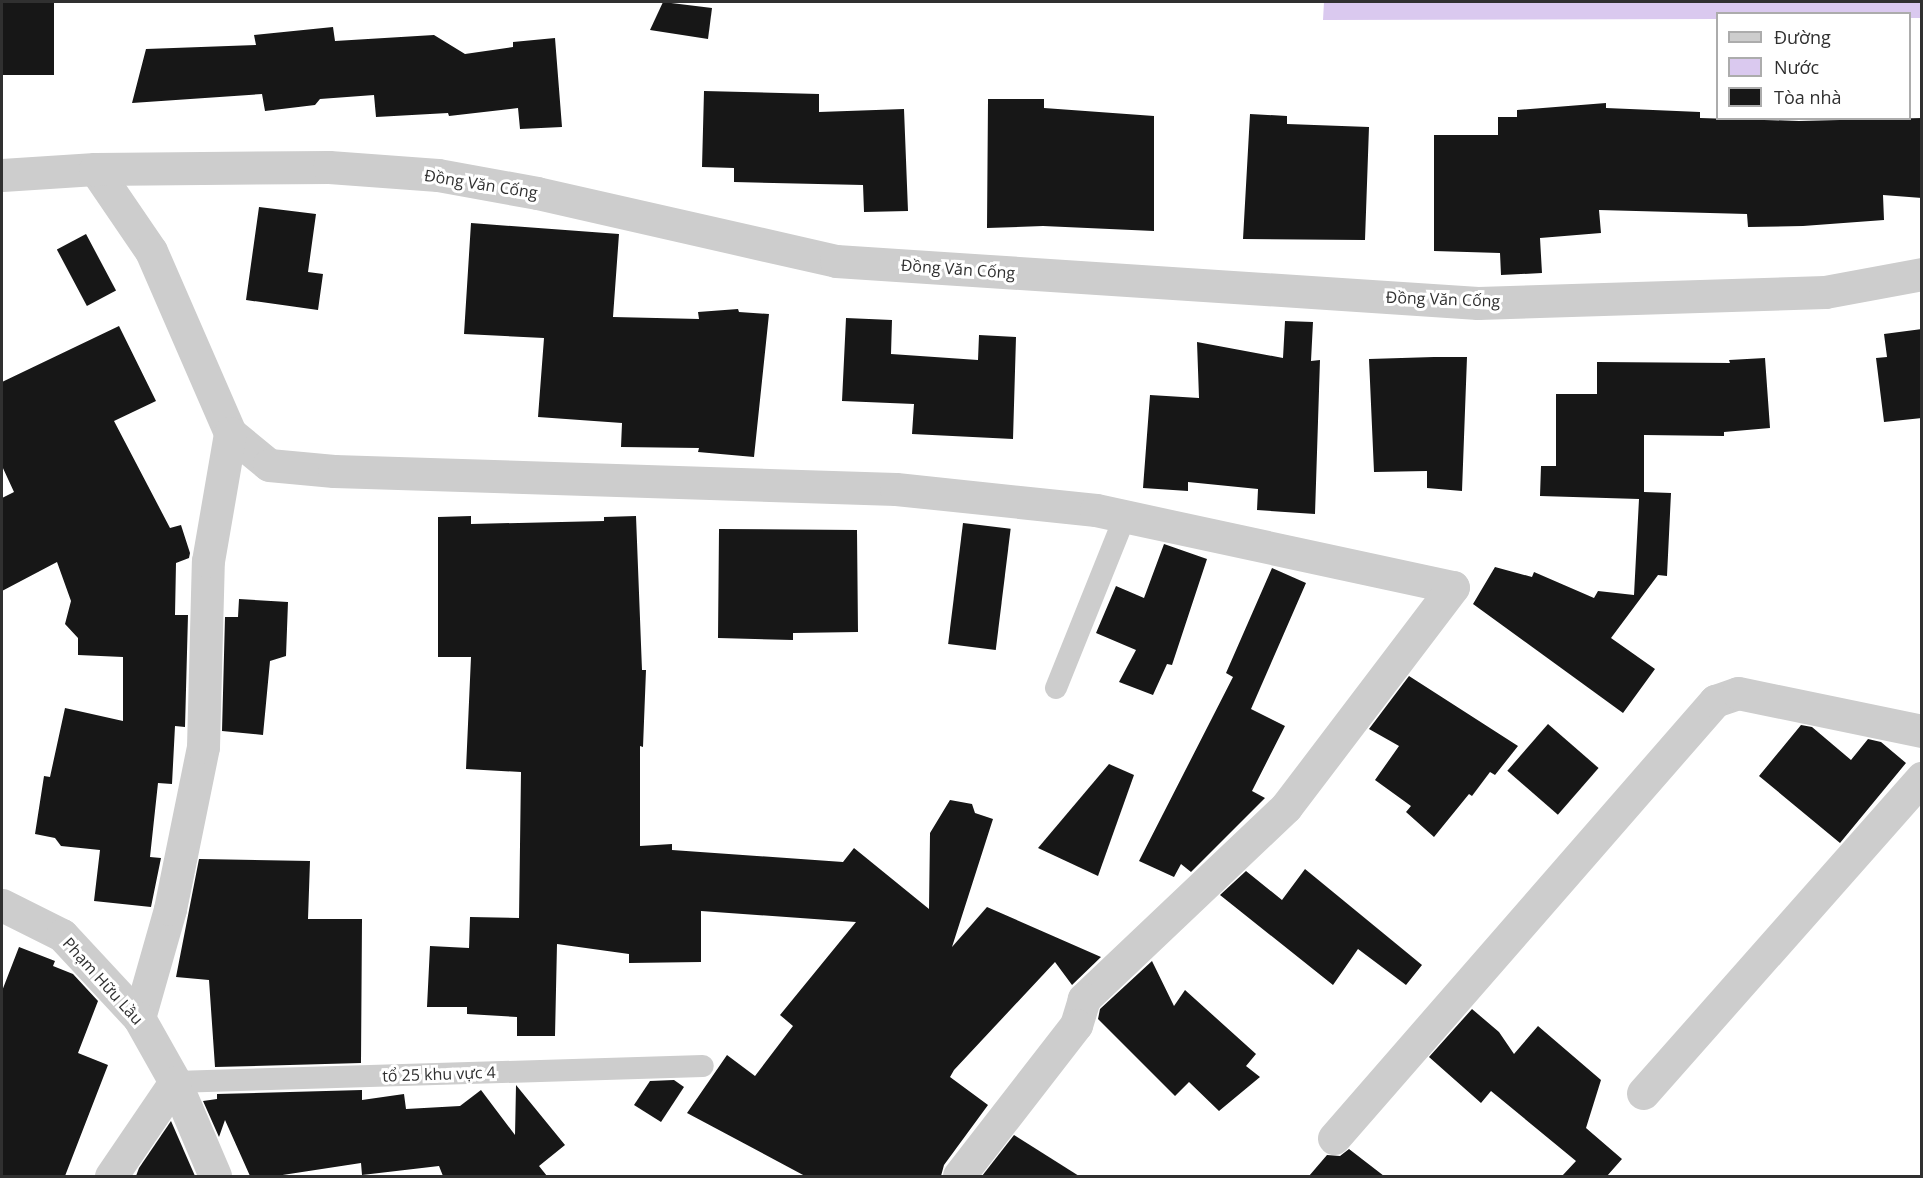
<!DOCTYPE html>
<html>
<head>
<meta charset="utf-8">
<style>
  body { margin:0 }
  #map { position:relative; width:1923px; height:1178px; overflow:hidden; background:#fff; font-family:"Open Sans",sans-serif }
  div>[style] { position:absolute }
  .water>* { inset:0; background:#dac9ef }
  .building>* { inset:0; background:#171717; transform-origin:0 0 }
  .service>* { height:22px; margin:-11px; padding:0 11px; transform-origin:11px; border-radius:11px; background:#cdcdcd }
  .minor>* { height:33px; margin:-16.5px; padding:0 16.5px; transform-origin:16.5px; border-radius:16.5px; background:#cdcdcd }
  .tertiary>* { height:33px; margin:-16.5px; padding:0 16.5px; transform-origin:16.5px; border-radius:16.5px; background:#cdcdcd }
  span { translate:-50% -50%; white-space:nowrap; text-align:center; line-height:1.15; -webkit-text-stroke:6px #fff; paint-order:stroke }
  .street-label { font-size:16px; color:#303030 }
  .frame { position:absolute; inset:0; border:3px solid #303030; pointer-events:none }
  .legend { position:absolute; left:1716px; top:12px; width:195px; height:108px; box-sizing:border-box; background:#fff; border:2px solid #acacac; margin:0; padding:8px 10px; list-style:none; font-size:18px; color:#303030 }
  .legend li { display:flex; align-items:center; gap:12px; height:30px }
  .legend b { width:30px; border:2px solid #acacac }
</style>
</head>
<body>
<div id="map">
  <div class="water">
    <div style="clip-path:polygon(1324px 2px,1921px 2px,1922px 18px,1910px 18px,1910px 14px,1718px 14px,1717px 19px,1323px 20px)"></div>
  </div>
  <div class="building">
    <div style="left:2px;top:2px;width:52px;height:73px"></div>
    <div style="clip-path:polygon(663px 2px,712px 8px,708px 39px,650px 30px)"></div>
    <div style="clip-path:polygon(333px 27px,335px 41px,434px 35px,465px 54px,513px 47px,513px 42px,555px 38px,562px 127px,520px 129px,518px 108px,449px 116px,448px 113px,376px 117px,374px 95px,320px 99px,315px 105px,265px 111px,262px 94px,132px 103px,146px 49px,256px 45px,254px 35px)"></div>
    <div style="clip-path:polygon(704px 91px,819px 94px,819px 112px,904px 109px,908px 211px,864px 212px,863px 185px,734px 182px,734px 168px,702px 167px)"></div>
    <div style="clip-path:polygon(988px 99px,1044px 99px,1044px 108px,1154px 116px,1154px 231px,1043px 226px,987px 228px)"></div>
    <div style="clip-path:polygon(1606px 103px,1606px 108px,1700px 112px,1700px 118px,1799px 121px,1922px 118px,1922px 198px,1883px 195px,1884px 220px,1803px 226px,1748px 227px,1747px 214px,1599px 210px,1601px 233px,1540px 238px,1542px 273px,1501px 275px,1500px 253px,1434px 251px,1434px 135px,1498px 135px,1498px 117px,1517px 117px,1517px 110px)"></div>
    <div style="clip-path:polygon(1250px 114px,1287px 116px,1287px 124px,1369px 127px,1365px 240px,1243px 239px)"></div>
    <div style="clip-path:polygon(259px 207px,316px 214px,308px 272px,323px 274px,318px 310px,246px 300px)"></div>
    <div style="clip-path:polygon(471px 223px,619px 234px,613px 317px,699px 319px,698px 312px,738px 309px,739px 312px,769px 314px,754px 457px,698px 452px,699px 448px,621px 447px,622px 423px,538px 417px,544px 338px,464px 334px)"></div>
    <div style="left:86px;top:234px;width:64px;height:33px;rotate:62deg"></div>
    <div style="clip-path:polygon(846px 318px,892px 320px,891px 354px,978px 360px,979px 335px,1016px 337px,1013px 439px,912px 434px,914px 404px,842px 401px)"></div>
    <div style="clip-path:polygon(1285px 321px,1313px 322px,1311px 361px,1320px 360px,1315px 514px,1257px 510px,1258px 489px,1188px 482px,1188px 491px,1143px 488px,1150px 395px,1199px 398px,1197px 342px,1283px 358px)"></div>
    <div style="clip-path:polygon(119px 326px,156px 401px,114px 421px,170px 528px,181px 525px,190px 553px,189px 558px,176px 563px,175px 615px,188px 615px,185px 727px,175px 726px,172px 784px,158px 783px,150px 857px,161px 858px,151px 907px,94px 901px,100px 850px,61px 846px,55px 838px,35px 834px,44px 776px,50px 777px,65px 708px,123px 721px,123px 657px,78px 655px,78px 638px,65px 624px,71px 601px,57px 562px,2px 591px,2px 498px,14px 492px,2px 466px,2px 382px)"></div>
    <div style="clip-path:polygon(1922px 329px,1922px 418px,1884px 422px,1876px 358px,1887px 357px,1884px 334px)"></div>
    <div style="clip-path:polygon(1434px 357px,1467px 357px,1462px 491px,1427px 488px,1427px 471px,1374px 472px,1369px 359px)"></div>
    <div style="clip-path:polygon(1765px 358px,1770px 428px,1724px 432px,1724px 436px,1644px 435px,1644px 492px,1671px 493px,1667px 576px,1658px 575px,1611px 638px,1655px 669px,1623px 713px,1473px 604px,1495px 567px,1532px 577px,1534px 572px,1594px 598px,1598px 591px,1634px 595px,1639px 499px,1540px 496px,1541px 466px,1556px 466px,1556px 394px,1597px 394px,1597px 362px,1730px 363px,1729px 360px)"></div>
    <div style="clip-path:polygon(471px 516px,471px 524px,604px 521px,604px 517px,636px 516px,642px 670px,646px 670px,643px 747px,640px 746px,640px 846px,672px 844px,672px 850px,843px 862px,854px 848px,929px 909px,930px 833px,950px 800px,972px 804px,975px 813px,993px 819px,952px 947px,987px 907px,1101px 957px,1072px 985px,1055px 962px,954px 1070px,950px 1077px,988px 1105px,944px 1165px,941px 1176px,805px 1176px,687px 1113px,727px 1055px,755px 1076px,793px 1026px,780px 1015px,856px 922px,701px 911px,701px 962px,629px 963px,629px 954px,557px 944px,555px 1036px,517px 1036px,517px 1017px,467px 1014px,467px 1007px,427px 1007px,430px 946px,469px 948px,470px 917px,519px 918px,521px 772px,466px 769px,471px 657px,438px 657px,438px 517px)"></div>
    <div style="left:963px;top:523px;width:48px;height:122px;rotate:7deg"></div>
    <div style="clip-path:polygon(719px 529px,857px 530px,858px 632px,793px 633px,793px 640px,718px 638px)"></div>
    <div style="clip-path:polygon(1164px 544px,1207px 559px,1172px 665px,1167px 664px,1153px 695px,1119px 682px,1136px 650px,1096px 633px,1116px 586px,1144px 598px)"></div>
    <div style="clip-path:polygon(1272px 568px,1306px 583px,1251px 709px,1285px 726px,1252px 791px,1265px 798px,1191px 872px,1181px 864px,1174px 877px,1139px 861px,1233px 677px,1226px 673px)"></div>
    <div style="clip-path:polygon(239px 599px,288px 602px,286px 656px,270px 661px,263px 735px,222px 731px,225px 617px,238px 617px)"></div>
    <div style="clip-path:polygon(1409px 676px,1518px 746px,1495px 775px,1490px 772px,1472px 796px,1469px 794px,1434px 837px,1406px 812px,1411px 806px,1375px 780px,1399px 746px,1369px 729px)"></div>
    <div style="left:1548px;top:724px;width:67px;height:62px;rotate:41deg"></div>
    <div style="clip-path:polygon(1801px 725px,1812px 727px,1851px 760px,1868px 739px,1881px 742px,1906px 763px,1840px 843px,1759px 776px)"></div>
    <div style="clip-path:polygon(1109px 764px,1134px 775px,1098px 876px,1038px 848px)"></div>
    <div style="clip-path:polygon(199px 859px,310px 861px,308px 919px,362px 919px,361px 1063px,215px 1067px,209px 980px,176px 977px)"></div>
    <div style="clip-path:polygon(1305px 869px,1422px 965px,1406px 985px,1358px 949px,1333px 985px,1220px 895px,1246px 871px,1282px 900px)"></div>
    <div style="clip-path:polygon(19px 947px,55px 961px,53px 966px,73px 974px,98px 1001px,78px 1053px,108px 1065px,65px 1176px,2px 1176px,2px 991px)"></div>
    <div style="clip-path:polygon(1152px 961px,1174px 1006px,1185px 990px,1256px 1054px,1246px 1066px,1260px 1077px,1219px 1111px,1189px 1082px,1175px 1096px,1098px 1019px,1100px 1009px)"></div>
    <div style="clip-path:polygon(1472px 1009px,1499px 1032px,1514px 1054px,1538px 1026px,1601px 1080px,1586px 1128px,1622px 1159px,1607px 1176px,1562px 1176px,1576px 1161px,1491px 1091px,1481px 1103px,1429px 1057px)"></div>
    <div style="clip-path:polygon(674px 1080px,684px 1087px,661px 1122px,634px 1105px,650px 1081px)"></div>
    <div style="clip-path:polygon(516px 1085px,565px 1145px,539px 1166px,547px 1176px,443px 1176px,439px 1166px,362px 1175px,361px 1163px,276px 1176px,250px 1176px,225px 1120px,219px 1137px,203px 1101px,217px 1099px,217px 1094px,362px 1090px,362px 1100px,404px 1094px,406px 1109px,460px 1106px,481px 1090px,515px 1135px)"></div>
    <div style="clip-path:polygon(171px 1121px,195px 1176px,136px 1176px,139px 1168px)"></div>
    <div style="clip-path:polygon(1014px 1135px,1079px 1176px,982px 1176px)"></div>
    <div style="clip-path:polygon(1349px 1149px,1384px 1176px,1309px 1176px,1327px 1155px,1340px 1156px)"></div>
  </div>
  <div class="service">
    <div style="left:1056px;top:688px;width:185px;rotate:-68.1deg"></div>
    <div style="left:175px;top:1082px;width:528px;rotate:-1.74deg"></div>
  </div>
  <div class="minor">
    <div style="left:95px;top:169px;width:99px;rotate:55.7deg"></div>
    <div style="left:151px;top:251px;width:198px;rotate:66.5deg"></div>
    <div style="left:230px;top:433px;width:50px;rotate:39.4deg"></div>
    <div style="left:269px;top:465px;width:65px;rotate:5.3deg"></div>
    <div style="left:334px;top:471px;width:562px;rotate:1.83deg"></div>
    <div style="left:896px;top:489px;width:201px;rotate:6deg"></div>
    <div style="left:1096px;top:510px;width:365px;rotate:12.2deg"></div>
    <div style="left:1453px;top:587px;width:276px;rotate:127.2deg"></div>
    <div style="left:1286px;top:807px;width:279px;rotate:136.5deg"></div>
    <div style="left:1084px;top:999px;width:27px;rotate:107deg"></div>
    <div style="left:1076px;top:1025px;width:191px;rotate:127.8deg"></div>
    <div style="left:139px;top:1018px;width:113px;rotate:-74.1deg"></div>
    <div style="left:170px;top:909px;width:165px;rotate:-78.5deg"></div>
    <div style="left:203px;top:747px;width:186px;rotate:-88.5deg"></div>
    <div style="left:208px;top:561px;width:130px;rotate:-80.2deg"></div>
    <div style="left:175px;top:1082px;width:102px;rotate:66.9deg"></div>
    <div style="left:1643px;top:1093px;width:421px;rotate:-48.5deg"></div>
    <div style="left:1334px;top:1138px;width:580px;rotate:-48.92deg"></div>
    <div style="left:1715px;top:701px;width:24px;rotate:-19deg"></div>
    <div style="left:1738px;top:693px;width:188px;rotate:11.7deg"></div>
  </div>
  <div class="tertiary">
    <div style="left:2px;top:175px;width:93px;rotate:-3.7deg"></div>
    <div style="left:95px;top:169px;width:234px;rotate:-0.5deg"></div>
    <div style="left:329px;top:167px;width:109px;rotate:4.2deg"></div>
    <div style="left:438px;top:175px;width:101px;rotate:10.3deg"></div>
    <div style="left:537px;top:193px;width:307px;rotate:12.8deg"></div>
    <div style="left:836px;top:261px;width:643px;rotate:3.74deg"></div>
    <div style="left:1478px;top:303px;width:347px;rotate:-1.8deg"></div>
    <div style="left:1825px;top:292px;width:99px;rotate:-10.5deg"></div>
    <div style="left:2px;top:905px;width:67px;rotate:26.6deg"></div>
    <div style="left:62px;top:935px;width:113px;rotate:47.1deg"></div>
    <div style="left:139px;top:1018px;width:73px;rotate:60.6deg"></div>
    <div style="left:175px;top:1082px;width:114px;rotate:124.2deg"></div>
  </div>
  <div class="street-label">
    <span style="left:481px;top:184px;rotate:9deg">Đồng Văn Cống</span>
    <span style="left:958px;top:269px;rotate:4deg">Đồng Văn Cống</span>
    <span style="left:1443px;top:299px;rotate:2deg">Đồng Văn Cống</span>
    <span style="left:103px;top:981px;rotate:48deg">Phạm Hữu Lầu</span>
    <span style="left:439px;top:1074px;rotate:-2deg">tổ 25 khu vực 4</span>
  </div>
  <div class="frame"></div>
  <ul class="legend">
  <li><b style="height:8px;background:#cdcdcd"></b>Đường</li>
  <li><b style="height:16px;background:#dac9ef"></b>Nước</li>
  <li><b style="height:16px;background:#171717"></b>Tòa nhà</li>
  </ul>
</div>
</body>
</html>
